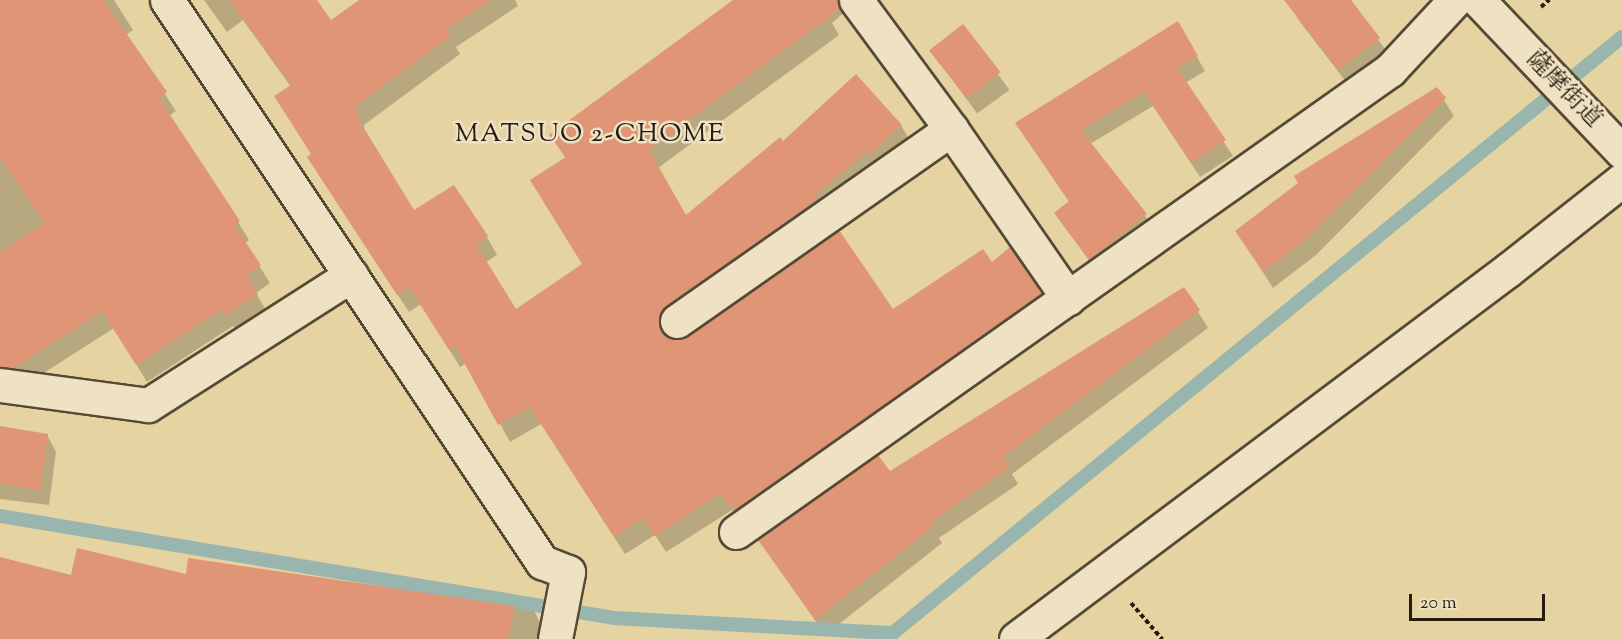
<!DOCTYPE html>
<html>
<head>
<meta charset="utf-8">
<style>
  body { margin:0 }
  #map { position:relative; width:1622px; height:639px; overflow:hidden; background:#e5d3a1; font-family:"Sorts Mill Goudy","Noto Serif JP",serif }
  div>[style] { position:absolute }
  .shadow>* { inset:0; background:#0003; transform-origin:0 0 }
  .stream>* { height:14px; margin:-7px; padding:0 7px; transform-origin:7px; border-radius:7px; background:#98b6ad }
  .building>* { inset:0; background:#e09576; transform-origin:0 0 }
  .path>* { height:4px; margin-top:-2px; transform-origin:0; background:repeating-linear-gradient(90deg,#271b12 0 4.5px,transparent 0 7.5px) }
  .roads { filter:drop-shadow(2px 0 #564936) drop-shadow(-2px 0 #564936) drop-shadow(0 2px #564936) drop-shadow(0 -2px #564936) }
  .minor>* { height:33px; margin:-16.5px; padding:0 16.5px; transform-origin:16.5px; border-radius:16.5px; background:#eee2c2 }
  .tertiary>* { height:33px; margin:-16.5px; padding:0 16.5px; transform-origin:16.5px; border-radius:16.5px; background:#eee2c2 }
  span { translate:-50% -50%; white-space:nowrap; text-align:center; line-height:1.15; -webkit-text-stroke:5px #eee2c2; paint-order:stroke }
  .street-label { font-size:24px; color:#271b12 }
  .neighbourhood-label { font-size:26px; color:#271b12; letter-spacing:1.5px }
  .scale { position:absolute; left:1409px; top:594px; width:136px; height:27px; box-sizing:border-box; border:3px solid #271b12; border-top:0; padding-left:8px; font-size:18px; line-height:21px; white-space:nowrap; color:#271b12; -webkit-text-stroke:4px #eee2c2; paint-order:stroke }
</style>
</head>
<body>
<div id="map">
  <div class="shadow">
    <div style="clip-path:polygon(0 0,114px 0,133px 30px,126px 35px,176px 111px,169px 116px,238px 222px,249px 240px,245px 243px,270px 283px,256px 293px,267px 312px,237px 332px,233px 326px,147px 382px,114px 328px,25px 385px,0 372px)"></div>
    <div style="clip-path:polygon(204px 0,295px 0,331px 23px,361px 0,515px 0,518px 6px,456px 47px,460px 54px,364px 125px,365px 134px,414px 213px,487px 237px,497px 255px,486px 262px,516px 311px,584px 265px,566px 159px,551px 136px,735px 0,859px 0,832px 23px,839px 35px,658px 168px,685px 217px,783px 144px,901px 125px,911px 143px,669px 332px,670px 340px,893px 311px,991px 264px,1040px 294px,1051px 312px,740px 523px,732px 510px,666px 552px,655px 535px,625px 554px,541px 424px,510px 442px,466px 363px,460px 367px,421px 304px,409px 312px,319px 175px,291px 87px,243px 20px,227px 32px)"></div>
    <div style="clip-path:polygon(1297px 0,1349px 0,1387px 52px,1347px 83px,1300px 22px,1292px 8px)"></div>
    <div style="clip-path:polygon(1178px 24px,1205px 71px,1185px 83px,1233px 156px,1200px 177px,1153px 106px,1090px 144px,1155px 229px,1098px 273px,1056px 213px,1069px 202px,1017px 124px)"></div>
    <div style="left:963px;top:26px;width:79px;height:40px;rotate:54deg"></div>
    <div style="clip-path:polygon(1437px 89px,1454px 116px,1316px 255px,1273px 288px,1247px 247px)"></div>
    <div style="clip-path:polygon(1184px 289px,1208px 328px,1012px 474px,1018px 484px,939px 538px,942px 543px,825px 635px,760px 540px,889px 473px)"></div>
    <div style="clip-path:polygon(0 428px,47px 435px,56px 452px,49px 505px,0 499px)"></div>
    <div style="clip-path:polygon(0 558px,72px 577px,188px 576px,190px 560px,534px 611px,544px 629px,543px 639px,0 639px)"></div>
  </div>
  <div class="stream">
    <div style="left:0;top:516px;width:622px;rotate:9.43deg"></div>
    <div style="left:614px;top:618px;width:275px;rotate:3.1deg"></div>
    <div style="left:877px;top:639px;width:17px;rotate:-21deg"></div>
    <div style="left:893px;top:633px;width:942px;rotate:-39.27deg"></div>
  </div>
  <div class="building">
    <div style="clip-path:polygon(0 0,103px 0,167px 92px,159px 98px,240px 221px,234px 225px,261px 265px,246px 275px,258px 294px,226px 315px,222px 309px,136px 365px,102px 311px,14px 368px,0 367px,0 252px,45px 223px,0 158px)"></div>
    <div style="clip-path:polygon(229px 0,317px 0,331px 20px,359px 0,491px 0,446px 29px,451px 36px,354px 107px,359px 114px,356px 115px,414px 210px,454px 185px,488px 236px,476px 244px,516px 309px,582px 264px,530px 180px,566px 157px,549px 135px,733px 0,838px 0,840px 9px,649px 150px,686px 215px,780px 137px,783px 141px,856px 74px,902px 125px,870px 155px,867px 152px,815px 195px,818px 199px,666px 306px,660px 314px,661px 331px,670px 338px,688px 336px,839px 230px,893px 309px,983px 249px,992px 262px,1010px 247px,1042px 293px,736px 509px,732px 503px,729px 506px,721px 493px,655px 536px,643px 518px,614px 537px,530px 407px,498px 425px,455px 346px,449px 350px,409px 287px,397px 295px,307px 157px,311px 154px,274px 96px,291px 85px)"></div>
    <div style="clip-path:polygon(1284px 0,1351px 0,1380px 38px,1338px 70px)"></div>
    <div style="clip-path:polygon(1178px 21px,1198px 56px,1177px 68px,1226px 140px,1191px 163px,1144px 92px,1081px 130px,1147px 214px,1089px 260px,1054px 213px,1069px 201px,1015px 123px)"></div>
    <div style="left:963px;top:24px;width:61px;height:43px;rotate:52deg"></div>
    <div style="clip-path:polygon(1437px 87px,1446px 98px,1307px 239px,1263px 272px,1235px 231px,1298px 183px,1294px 176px)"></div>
    <div style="clip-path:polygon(1184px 287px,1200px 310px,1003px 457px,1010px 467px,931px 522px,934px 526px,815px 620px,758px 540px,878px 455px,890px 471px)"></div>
    <div style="clip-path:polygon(0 426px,48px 434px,40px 490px,0 483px)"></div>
    <div style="clip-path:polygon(77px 548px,186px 574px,188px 558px,515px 606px,508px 639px,0 639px,0 557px,71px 575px)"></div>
  </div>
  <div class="path">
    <div style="left:1541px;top:7px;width:11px;rotate:-41deg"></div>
    <div style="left:1131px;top:603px;width:48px;rotate:49.3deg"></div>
  </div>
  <div class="roads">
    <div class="minor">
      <div style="left:167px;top:0;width:676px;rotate:56.29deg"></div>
      <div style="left:542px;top:562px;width:28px;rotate:21deg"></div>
      <div style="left:568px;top:572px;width:68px;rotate:101deg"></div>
      <div style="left:856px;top:0;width:160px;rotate:53.6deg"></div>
      <div style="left:677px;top:321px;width:335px;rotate:-35deg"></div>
      <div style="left:951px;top:129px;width:206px;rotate:55.3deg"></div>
      <div style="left:0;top:385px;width:149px;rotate:7.7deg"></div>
      <div style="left:148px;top:405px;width:241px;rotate:-32.6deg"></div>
      <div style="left:736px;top:532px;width:801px;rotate:-35.24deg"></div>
      <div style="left:1390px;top:70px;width:96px;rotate:-47.1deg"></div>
      <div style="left:1016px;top:639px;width:615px;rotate:-36.87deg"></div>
      <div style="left:1508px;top:270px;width:145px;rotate:-38.3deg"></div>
    </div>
    <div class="tertiary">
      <div style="left:1478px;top:0;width:209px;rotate:46.5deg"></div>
    </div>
  </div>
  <div class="street-label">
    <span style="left:1563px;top:90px;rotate:46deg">薩摩街道</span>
  </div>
  <div class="neighbourhood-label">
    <span style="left:590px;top:135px">MATSUO 2-CHOME</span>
  </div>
  <div class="scale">20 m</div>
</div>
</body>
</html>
